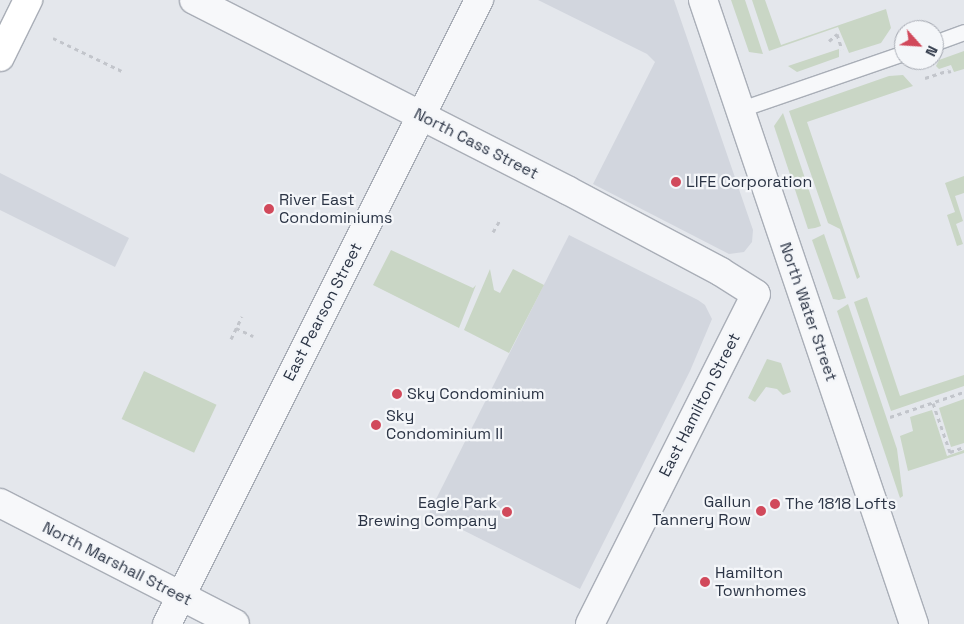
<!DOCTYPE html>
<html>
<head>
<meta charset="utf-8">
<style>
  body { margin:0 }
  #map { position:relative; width:964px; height:624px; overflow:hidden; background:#e4e7ec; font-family:"Space Grotesk",sans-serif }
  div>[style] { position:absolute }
  .built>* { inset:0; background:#d2d6de }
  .green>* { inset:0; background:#c9d6c5; transform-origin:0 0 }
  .path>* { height:3px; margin-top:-1.5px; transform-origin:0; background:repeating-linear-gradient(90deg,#c2c5cb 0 4px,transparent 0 8px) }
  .roads { filter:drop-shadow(1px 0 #a9aeb7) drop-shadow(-1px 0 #a9aeb7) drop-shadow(0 1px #a9aeb7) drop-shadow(0 -1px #a9aeb7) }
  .lane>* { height:15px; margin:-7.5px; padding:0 7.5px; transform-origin:7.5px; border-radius:7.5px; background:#f7f8fa }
  .street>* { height:28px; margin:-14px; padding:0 14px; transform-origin:14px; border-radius:14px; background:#f7f8fa }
  .secondary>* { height:28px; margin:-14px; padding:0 14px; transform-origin:14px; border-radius:14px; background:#fff }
  .dots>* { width:14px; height:14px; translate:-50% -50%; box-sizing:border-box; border:2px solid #f4f6f9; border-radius:50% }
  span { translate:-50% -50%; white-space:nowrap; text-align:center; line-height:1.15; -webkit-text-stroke:4.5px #f4f6f9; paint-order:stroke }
  .street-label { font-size:16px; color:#2b3445 }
  .poi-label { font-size:16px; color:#2b3445 }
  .left { translate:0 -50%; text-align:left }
  .right { translate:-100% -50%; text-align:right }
  .north { position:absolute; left:894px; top:20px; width:50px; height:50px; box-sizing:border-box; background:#f4f6f9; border:1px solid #a4a8b1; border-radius:50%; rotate:116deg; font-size:14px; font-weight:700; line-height:20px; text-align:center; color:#2b3445 }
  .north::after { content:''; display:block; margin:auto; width:18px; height:22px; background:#d1495b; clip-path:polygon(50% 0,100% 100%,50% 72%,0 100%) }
</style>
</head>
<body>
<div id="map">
  <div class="built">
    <div style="clip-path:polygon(538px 0,674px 0,753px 230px,752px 242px,744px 252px,729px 254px,593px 184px,655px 62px,647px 54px)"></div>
    <div style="clip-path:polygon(0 173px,129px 238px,115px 267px,0 210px)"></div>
    <div style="clip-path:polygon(569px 235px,698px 300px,705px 305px,712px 319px,690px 371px,580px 589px,429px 513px)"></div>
  </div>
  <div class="green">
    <div style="clip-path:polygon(731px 0,745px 0,763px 54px,749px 52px)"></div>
    <div style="clip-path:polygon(752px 0,765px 0,781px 45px,886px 9px,891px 28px,881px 43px,849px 53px,838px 27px,769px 51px)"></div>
    <div style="clip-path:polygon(839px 49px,839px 57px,797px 72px,788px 66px)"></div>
    <div style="clip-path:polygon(964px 51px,964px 69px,954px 72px,951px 65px,939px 69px,936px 66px,939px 60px)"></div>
    <div style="clip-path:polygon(903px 75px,913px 86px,807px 122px,860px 277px,857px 279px,840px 229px,828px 223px,789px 111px,889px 76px)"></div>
    <div style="clip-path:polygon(783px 113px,821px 226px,815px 228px,808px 229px,774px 126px)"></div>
    <div style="clip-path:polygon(964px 176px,964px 193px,955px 196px,963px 221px,956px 224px,963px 244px,957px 246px,947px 215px,955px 212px,945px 183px)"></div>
    <div style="clip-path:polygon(824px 234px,846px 298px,839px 300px,833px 299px,812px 240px)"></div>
    <div style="clip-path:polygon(391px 250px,473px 288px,476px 285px,459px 328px,373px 285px)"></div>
    <div style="clip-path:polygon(490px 269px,494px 290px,500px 293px,513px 269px,544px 285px,509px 353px,464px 330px)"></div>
    <div style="clip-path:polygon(867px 297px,900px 396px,964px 375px,964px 386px,891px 411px,854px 302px)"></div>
    <div style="clip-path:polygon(848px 304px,897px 449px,903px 496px,900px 498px,837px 311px)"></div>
    <div style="clip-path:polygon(767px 359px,781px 363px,791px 392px,783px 395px,777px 389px,766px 387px,755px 402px,748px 398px)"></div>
    <div style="left:144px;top:371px;width:80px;height:53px;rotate:25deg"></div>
    <div style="clip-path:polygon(964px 399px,964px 443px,951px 447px,939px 408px)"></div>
    <div style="clip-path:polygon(932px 410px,947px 456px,964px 450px,964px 453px,908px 471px,900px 436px,913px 431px,910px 417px)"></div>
  </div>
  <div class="path">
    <div style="left:53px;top:38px;width:76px;rotate:25.6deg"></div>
    <div style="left:829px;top:41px;width:11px;rotate:-41deg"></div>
    <div style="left:837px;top:34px;width:16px;rotate:72deg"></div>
    <div style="left:925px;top:78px;width:25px;rotate:-18deg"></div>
    <div style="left:949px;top:70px;width:3px;rotate:72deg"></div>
    <div style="left:493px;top:232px;width:14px;rotate:-60deg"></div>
    <div style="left:236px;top:328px;width:19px;rotate:25deg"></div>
    <div style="left:231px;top:339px;width:25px;rotate:-64deg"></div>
    <div style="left:933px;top:403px;width:52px;rotate:70.9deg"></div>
    <div style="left:950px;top:452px;width:15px;rotate:-20deg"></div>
    <div style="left:890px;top:417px;width:78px;rotate:-18.7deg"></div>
  </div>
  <div class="roads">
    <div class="lane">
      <div style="left:934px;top:43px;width:32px;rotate:-20deg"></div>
      <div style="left:741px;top:109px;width:172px;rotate:-19deg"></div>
    </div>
    <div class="street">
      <div style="left:194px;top:0;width:419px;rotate:27deg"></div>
      <div style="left:567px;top:190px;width:174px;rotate:28deg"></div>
      <div style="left:721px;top:272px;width:41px;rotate:32.2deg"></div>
      <div style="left:703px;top:0;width:659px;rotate:71.32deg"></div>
      <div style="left:0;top:503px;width:264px;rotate:27.2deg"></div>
      <div style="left:167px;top:624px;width:698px;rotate:-63.43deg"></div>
      <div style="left:590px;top:624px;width:369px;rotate:-63.3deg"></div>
    </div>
    <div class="secondary">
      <div style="left:0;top:57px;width:64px;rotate:-63.8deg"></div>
    </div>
  </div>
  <div class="dots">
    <div style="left:676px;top:182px;background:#d1495b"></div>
    <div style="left:269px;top:209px;background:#d1495b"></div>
    <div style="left:397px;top:394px;background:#d1495b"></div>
    <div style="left:376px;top:425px;background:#d1495b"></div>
    <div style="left:775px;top:504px;background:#d1495b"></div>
    <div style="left:761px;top:511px;background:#d1495b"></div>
    <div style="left:507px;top:512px;background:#d1495b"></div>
    <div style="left:705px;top:582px;background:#d1495b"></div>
  </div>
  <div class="street-label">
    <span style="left:476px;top:144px;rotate:27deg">North Cass Street</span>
    <span style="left:323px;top:312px;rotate:-63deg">East Pearson Street</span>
    <span style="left:808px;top:312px;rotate:71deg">North Water Street</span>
    <span style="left:700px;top:405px;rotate:-63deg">East Hamilton Street</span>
    <span style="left:117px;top:564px;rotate:27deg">North Marshall Street</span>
  </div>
  <div class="poi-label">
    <span class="left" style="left:686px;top:182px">LIFE Corporation</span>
    <span class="left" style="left:279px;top:209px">River East<br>Condominiums</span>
    <span class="left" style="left:407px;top:394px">Sky Condominium</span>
    <span class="left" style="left:386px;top:425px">Sky<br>Condominium II</span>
    <span class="right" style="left:751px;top:511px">Gallun<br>Tannery Row</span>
    <span class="right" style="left:497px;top:512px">Eagle Park<br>Brewing Company</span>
    <span class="left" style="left:785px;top:504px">The 1818 Lofts</span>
    <span class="left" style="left:715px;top:582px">Hamilton<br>Townhomes</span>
  </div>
  <div class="north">N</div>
</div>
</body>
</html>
